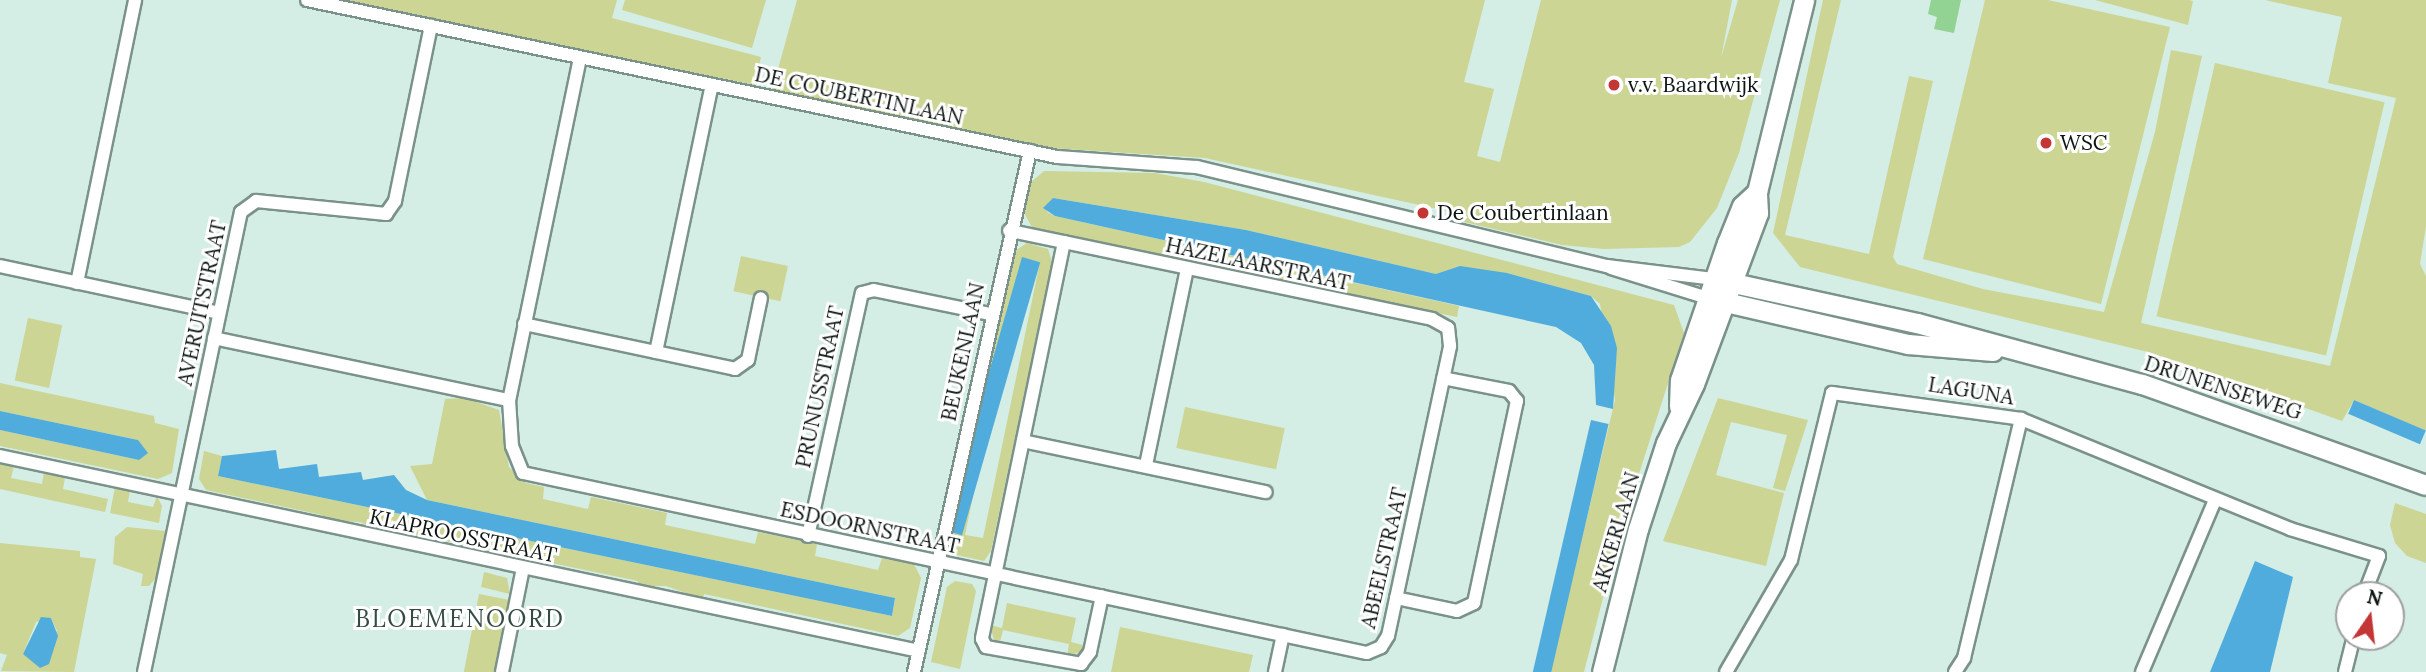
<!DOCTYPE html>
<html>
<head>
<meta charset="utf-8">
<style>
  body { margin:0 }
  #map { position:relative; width:2426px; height:672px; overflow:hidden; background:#d4ede5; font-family:Lora,serif }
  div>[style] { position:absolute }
  .green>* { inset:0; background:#ccd593; transform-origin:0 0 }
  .water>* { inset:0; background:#50acdc; transform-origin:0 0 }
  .building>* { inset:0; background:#92d393 }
  .roads { filter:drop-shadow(2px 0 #7b928b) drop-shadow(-2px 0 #7b928b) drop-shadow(0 2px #7b928b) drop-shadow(0 -2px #7b928b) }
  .street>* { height:12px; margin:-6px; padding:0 6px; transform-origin:6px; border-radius:6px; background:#fff }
  .secondary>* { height:19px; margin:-9.5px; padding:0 9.5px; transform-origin:9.5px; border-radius:9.5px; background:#fff }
  .dots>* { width:19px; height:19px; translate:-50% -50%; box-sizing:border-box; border:4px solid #fff; border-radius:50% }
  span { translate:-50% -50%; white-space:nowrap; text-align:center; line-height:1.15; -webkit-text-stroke:6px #fff; paint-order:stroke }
  .poi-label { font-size:21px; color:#0c1512 }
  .left { translate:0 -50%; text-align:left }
  .street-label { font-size:21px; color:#0c1512 }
  .quarter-label { font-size:24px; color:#354a43; letter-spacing:2px }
  .north { position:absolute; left:2335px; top:581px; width:70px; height:70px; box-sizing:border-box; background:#fff; border:2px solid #9ea1a0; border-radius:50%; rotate:14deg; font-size:19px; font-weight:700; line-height:28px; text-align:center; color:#0c1512 }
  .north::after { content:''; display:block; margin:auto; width:24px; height:32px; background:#c43536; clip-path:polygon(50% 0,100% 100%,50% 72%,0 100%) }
</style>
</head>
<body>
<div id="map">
  <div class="green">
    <div style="clip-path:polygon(336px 0,617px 0,612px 18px,761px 57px,755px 85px)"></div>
    <div style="clip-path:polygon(625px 0,766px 0,752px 48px,622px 10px)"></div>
    <div style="clip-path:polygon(797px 0,1485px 0,1464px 82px,1494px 89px,1477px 156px,1500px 162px,1541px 0,1732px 0,1721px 58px,1738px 0,1780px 0,1739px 153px,1717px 208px,1690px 242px,1679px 247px,1604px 249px,1562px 245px,1464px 222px,1465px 215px,1205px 158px,1049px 148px,772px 91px)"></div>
    <div style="clip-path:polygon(1823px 0,1841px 0,1785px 235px,1869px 254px,1909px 76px,1933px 81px,1893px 257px,1897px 264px,1983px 289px,2104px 312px,2155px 132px,2171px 50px,2202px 56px,2141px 323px,2330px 366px,2396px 98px,2328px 83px,2342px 17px,2265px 0,2426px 0,2426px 226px,2420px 264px,2426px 276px,2426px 431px,2354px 400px,2342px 421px,2152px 353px,1800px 267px,1773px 233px)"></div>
    <div style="clip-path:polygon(1985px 0,2048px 0,2170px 27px,2101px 304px,1923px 259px)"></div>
    <div style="clip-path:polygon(2095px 0,2189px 0,2193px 1px,2188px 25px)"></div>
    <div style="left:2215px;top:63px;width:174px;height:260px;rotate:13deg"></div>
    <div style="clip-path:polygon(1044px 171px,1155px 173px,1204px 182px,1674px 305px,1684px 333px,1617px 543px,1584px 672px,1550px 672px,1615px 400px,1600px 304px,1591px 296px,1507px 273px,1436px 274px,1246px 230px,1053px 198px,1047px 212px,1055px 216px,1459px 306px,1457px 317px,1033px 229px,1023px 211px,1029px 184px)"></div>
    <div style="clip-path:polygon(evenodd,1027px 243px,1048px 249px,1052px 262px,991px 551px,984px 561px,952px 554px,949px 542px,1012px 253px,1027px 243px,1022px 258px,1040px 262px,983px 538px,965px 535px,1022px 258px)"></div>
    <div style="left:741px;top:256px;width:48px;height:36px;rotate:12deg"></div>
    <div style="left:28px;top:318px;width:35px;height:64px;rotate:12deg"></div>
    <div style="clip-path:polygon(0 383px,154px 416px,155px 423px,179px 429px,172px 473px,158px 479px,0 446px,0 430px,139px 460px,138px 440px,0 411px)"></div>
    <div style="clip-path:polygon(465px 398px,499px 410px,509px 467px,526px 483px,544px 487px,543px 499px,588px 509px,591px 497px,667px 513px,665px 525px,755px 544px,758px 532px,817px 544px,815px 556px,878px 570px,882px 558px,914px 564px,921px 578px,910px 628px,898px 636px,704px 594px,703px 599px,666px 586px,638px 586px,638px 581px,388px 529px,386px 533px,360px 522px,324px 520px,322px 515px,206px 490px,199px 479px,204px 451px,222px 456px,218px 476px,892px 616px,895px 598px,427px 500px,410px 466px,432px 464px,445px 399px)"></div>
    <div style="clip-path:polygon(1718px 398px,1808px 420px,1785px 491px,1773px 488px,1787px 435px,1731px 422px,1716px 475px,1784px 493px,1766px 566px,1663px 541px)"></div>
    <div style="left:1185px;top:407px;width:102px;height:42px;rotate:12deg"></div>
    <div style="clip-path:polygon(0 463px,14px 466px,11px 478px,42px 484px,44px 472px,65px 477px,63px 489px,108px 499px,105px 512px,0 489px)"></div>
    <div style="clip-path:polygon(115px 487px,130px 491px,128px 502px,153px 507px,157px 496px,162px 506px,159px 523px,110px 513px)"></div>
    <div style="clip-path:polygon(2395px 503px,2426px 514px,2426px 563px,2407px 556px,2395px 543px,2390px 525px)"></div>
    <div style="clip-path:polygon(127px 527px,166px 531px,156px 578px,149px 586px,141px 586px,143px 574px,113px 564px,115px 537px)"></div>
    <div style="clip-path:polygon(evenodd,0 543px,80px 551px,80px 557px,96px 559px,74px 672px,1px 671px,7px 655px,0 653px,0 543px,51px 618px,57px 631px,23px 654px,36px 622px,51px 618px)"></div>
    <div style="clip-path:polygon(484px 572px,507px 578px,510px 594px,481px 587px)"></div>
    <div style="clip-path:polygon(955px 581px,972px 584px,976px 591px,960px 669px,931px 662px,947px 587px)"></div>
    <div style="left:479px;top:594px;width:31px;height:80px;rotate:11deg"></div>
    <div style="clip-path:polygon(1007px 603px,1076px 618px,1071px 642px,1083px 645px,1081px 652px,1067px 656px,1069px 644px,1003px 630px,1000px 642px,994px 640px,990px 625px,1002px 628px)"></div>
    <div style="clip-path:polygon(1120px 627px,1253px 655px,1249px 672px,1111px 672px)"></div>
  </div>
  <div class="water">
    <div style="clip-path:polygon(1053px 198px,1246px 230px,1436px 274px,1460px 266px,1507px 273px,1591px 296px,1611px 326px,1617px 348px,1613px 409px,1596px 405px,1594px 365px,1581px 343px,1556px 327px,1055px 216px,1043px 208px)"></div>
    <div style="left:1022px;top:257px;width:19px;height:284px;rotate:16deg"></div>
    <div style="left:2354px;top:400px;width:78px;height:15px;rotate:23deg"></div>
    <div style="clip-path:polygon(0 411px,138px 440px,148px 453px,139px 460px,0 430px)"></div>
    <div style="left:1591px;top:420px;width:18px;height:259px;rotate:13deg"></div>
    <div style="clip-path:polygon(276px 450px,279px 469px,317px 464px,319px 477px,361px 472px,363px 480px,394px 475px,406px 490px,427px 500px,895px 598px,892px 616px,218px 476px,222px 456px)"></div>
    <div style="clip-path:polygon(2255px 561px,2293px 577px,2270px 672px,2210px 672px)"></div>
    <div style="clip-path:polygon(41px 617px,51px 618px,58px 636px,49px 664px,40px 668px,23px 654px)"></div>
  </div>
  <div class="building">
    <div style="clip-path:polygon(1931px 0,1961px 0,1954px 33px,1934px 29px,1937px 17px,1928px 14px)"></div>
  </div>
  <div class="roads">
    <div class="street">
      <div style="left:307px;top:0;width:766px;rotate:11.82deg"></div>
      <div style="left:1057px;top:157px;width:140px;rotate:4.1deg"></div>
      <div style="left:1197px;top:167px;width:422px;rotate:13.6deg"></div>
      <div style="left:1607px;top:266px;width:109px;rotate:6.9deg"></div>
      <div style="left:580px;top:58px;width:349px;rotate:101.7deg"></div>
      <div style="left:509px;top:400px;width:46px;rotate:86.3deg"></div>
      <div style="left:512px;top:446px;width:29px;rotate:68deg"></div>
      <div style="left:523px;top:473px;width:863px;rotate:12.04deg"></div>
      <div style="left:1367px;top:653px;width:15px;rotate:-23deg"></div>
      <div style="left:1381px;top:647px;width:13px;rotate:-58deg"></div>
      <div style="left:1388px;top:636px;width:297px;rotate:-77.9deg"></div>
      <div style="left:1450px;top:346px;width:18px;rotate:-96deg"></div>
      <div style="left:1448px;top:328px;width:18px;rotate:-151deg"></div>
      <div style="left:1432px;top:319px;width:432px;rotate:-168.2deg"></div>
      <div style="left:1064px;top:242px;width:405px;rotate:101.7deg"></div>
      <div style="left:982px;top:639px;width:9px;rotate:63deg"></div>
      <div style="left:986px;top:647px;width:97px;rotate:10.1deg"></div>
      <div style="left:1081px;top:664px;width:15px;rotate:-53deg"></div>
      <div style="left:1090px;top:652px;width:57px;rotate:-77.9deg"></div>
      <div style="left:0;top:266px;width:224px;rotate:12.1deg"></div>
      <div style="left:1611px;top:268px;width:102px;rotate:17.2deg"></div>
      <div style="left:77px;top:283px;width:289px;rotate:-78.4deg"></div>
      <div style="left:524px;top:324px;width:216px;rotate:12deg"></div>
      <div style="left:735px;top:369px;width:16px;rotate:-35deg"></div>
      <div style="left:748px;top:360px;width:63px;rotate:-78.2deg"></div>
      <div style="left:214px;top:338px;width:301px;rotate:11.9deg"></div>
      <div style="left:656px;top:352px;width:273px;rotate:-78.2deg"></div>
      <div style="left:1023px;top:441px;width:248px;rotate:11.9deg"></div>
      <div style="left:0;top:456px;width:939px;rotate:11.98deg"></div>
      <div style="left:1146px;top:465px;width:201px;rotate:-78.2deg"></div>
      <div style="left:808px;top:536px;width:249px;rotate:-77.5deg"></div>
      <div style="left:862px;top:293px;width:12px;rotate:-14deg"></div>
      <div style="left:874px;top:290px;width:118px;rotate:11.7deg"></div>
      <div style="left:1396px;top:598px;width:62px;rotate:12deg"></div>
      <div style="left:1457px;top:611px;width:19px;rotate:-25deg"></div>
      <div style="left:1474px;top:603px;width:207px;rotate:-78deg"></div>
      <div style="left:1517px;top:401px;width:13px;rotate:-129deg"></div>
      <div style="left:1509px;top:391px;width:67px;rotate:-168.9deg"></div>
      <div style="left:144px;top:672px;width:470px;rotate:-78.1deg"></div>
      <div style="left:241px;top:212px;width:19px;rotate:-36deg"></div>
      <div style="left:256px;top:201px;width:131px;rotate:5.7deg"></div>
      <div style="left:386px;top:214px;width:16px;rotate:-55deg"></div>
      <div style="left:395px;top:201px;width:179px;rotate:-78.4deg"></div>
      <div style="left:502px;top:672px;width:106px;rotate:-78.6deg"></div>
      <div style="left:914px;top:672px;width:534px;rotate:-77.45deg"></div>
      <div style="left:1275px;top:672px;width:38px;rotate:-78deg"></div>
      <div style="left:1726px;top:672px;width:129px;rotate:-59.9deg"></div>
      <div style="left:1791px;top:560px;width:172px;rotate:-76.2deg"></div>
      <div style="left:1832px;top:393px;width:191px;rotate:7.8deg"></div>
      <div style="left:2021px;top:419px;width:291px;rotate:22.2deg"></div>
      <div style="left:2290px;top:529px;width:93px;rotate:16.9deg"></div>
      <div style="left:2379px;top:556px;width:42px;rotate:111deg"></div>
      <div style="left:1955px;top:672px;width:17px;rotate:-57deg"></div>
      <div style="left:1964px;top:658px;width:246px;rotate:-76.6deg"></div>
      <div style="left:2142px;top:672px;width:187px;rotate:-67deg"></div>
      <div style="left:2345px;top:672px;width:36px;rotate:-76deg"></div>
    </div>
    <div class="secondary">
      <div style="left:1715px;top:279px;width:207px;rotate:12.3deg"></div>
      <div style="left:1917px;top:323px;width:233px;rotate:15.2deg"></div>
      <div style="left:2142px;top:384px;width:301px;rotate:19.6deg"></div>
      <div style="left:1708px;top:298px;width:205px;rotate:13deg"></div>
      <div style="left:1908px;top:344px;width:85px;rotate:4.7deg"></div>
      <div style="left:1679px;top:406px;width:26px;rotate:-88deg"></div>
      <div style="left:1680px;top:380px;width:145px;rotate:-71.1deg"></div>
      <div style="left:1727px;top:243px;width:40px;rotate:-68deg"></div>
      <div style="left:1742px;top:206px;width:21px;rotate:-43deg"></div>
      <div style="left:1602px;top:672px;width:147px;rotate:-75.9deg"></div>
      <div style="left:1638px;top:529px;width:90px;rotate:-72deg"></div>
      <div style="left:1666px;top:443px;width:65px;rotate:-64.6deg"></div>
      <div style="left:1694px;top:384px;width:183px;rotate:-69.5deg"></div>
      <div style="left:1758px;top:213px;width:21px;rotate:-93deg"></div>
      <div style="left:1757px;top:192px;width:198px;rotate:-76.2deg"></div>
    </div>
  </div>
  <div class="dots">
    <div style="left:1614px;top:85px;background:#c43536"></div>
    <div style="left:2046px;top:143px;background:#c43536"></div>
    <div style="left:1423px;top:213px;background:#c43536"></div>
  </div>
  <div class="poi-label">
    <span class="left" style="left:1628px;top:85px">v.v. Baardwijk</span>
    <span class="left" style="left:2060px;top:143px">WSC</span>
    <span class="left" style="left:1437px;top:213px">De Coubertinlaan</span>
  </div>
  <div class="street-label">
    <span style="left:859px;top:96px;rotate:12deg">DE COUBERTINLAAN</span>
    <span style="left:1258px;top:264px;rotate:12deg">HAZELAARSTRAAT</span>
    <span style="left:202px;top:303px;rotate:-78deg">AVERUITSTRAAT</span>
    <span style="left:963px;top:352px;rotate:-78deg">BEUKENLAAN</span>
    <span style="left:820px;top:387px;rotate:-78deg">PRUNUSSTRAAT</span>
    <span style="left:2223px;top:388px;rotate:18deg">DRUNENSEWEG</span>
    <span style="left:1971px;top:391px;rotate:9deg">LAGUNA</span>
    <span style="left:870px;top:528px;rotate:12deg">ESDOORNSTRAAT</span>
    <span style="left:1616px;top:532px;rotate:-74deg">AKKERLAAN</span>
    <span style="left:463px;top:536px;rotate:12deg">KLAPROOSSTRAAT</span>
    <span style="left:1384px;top:558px;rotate:-77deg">ABEELSTRAAT</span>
  </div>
  <div class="quarter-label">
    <span style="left:460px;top:619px">BLOEMENOORD</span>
  </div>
  <div class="north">N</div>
</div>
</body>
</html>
